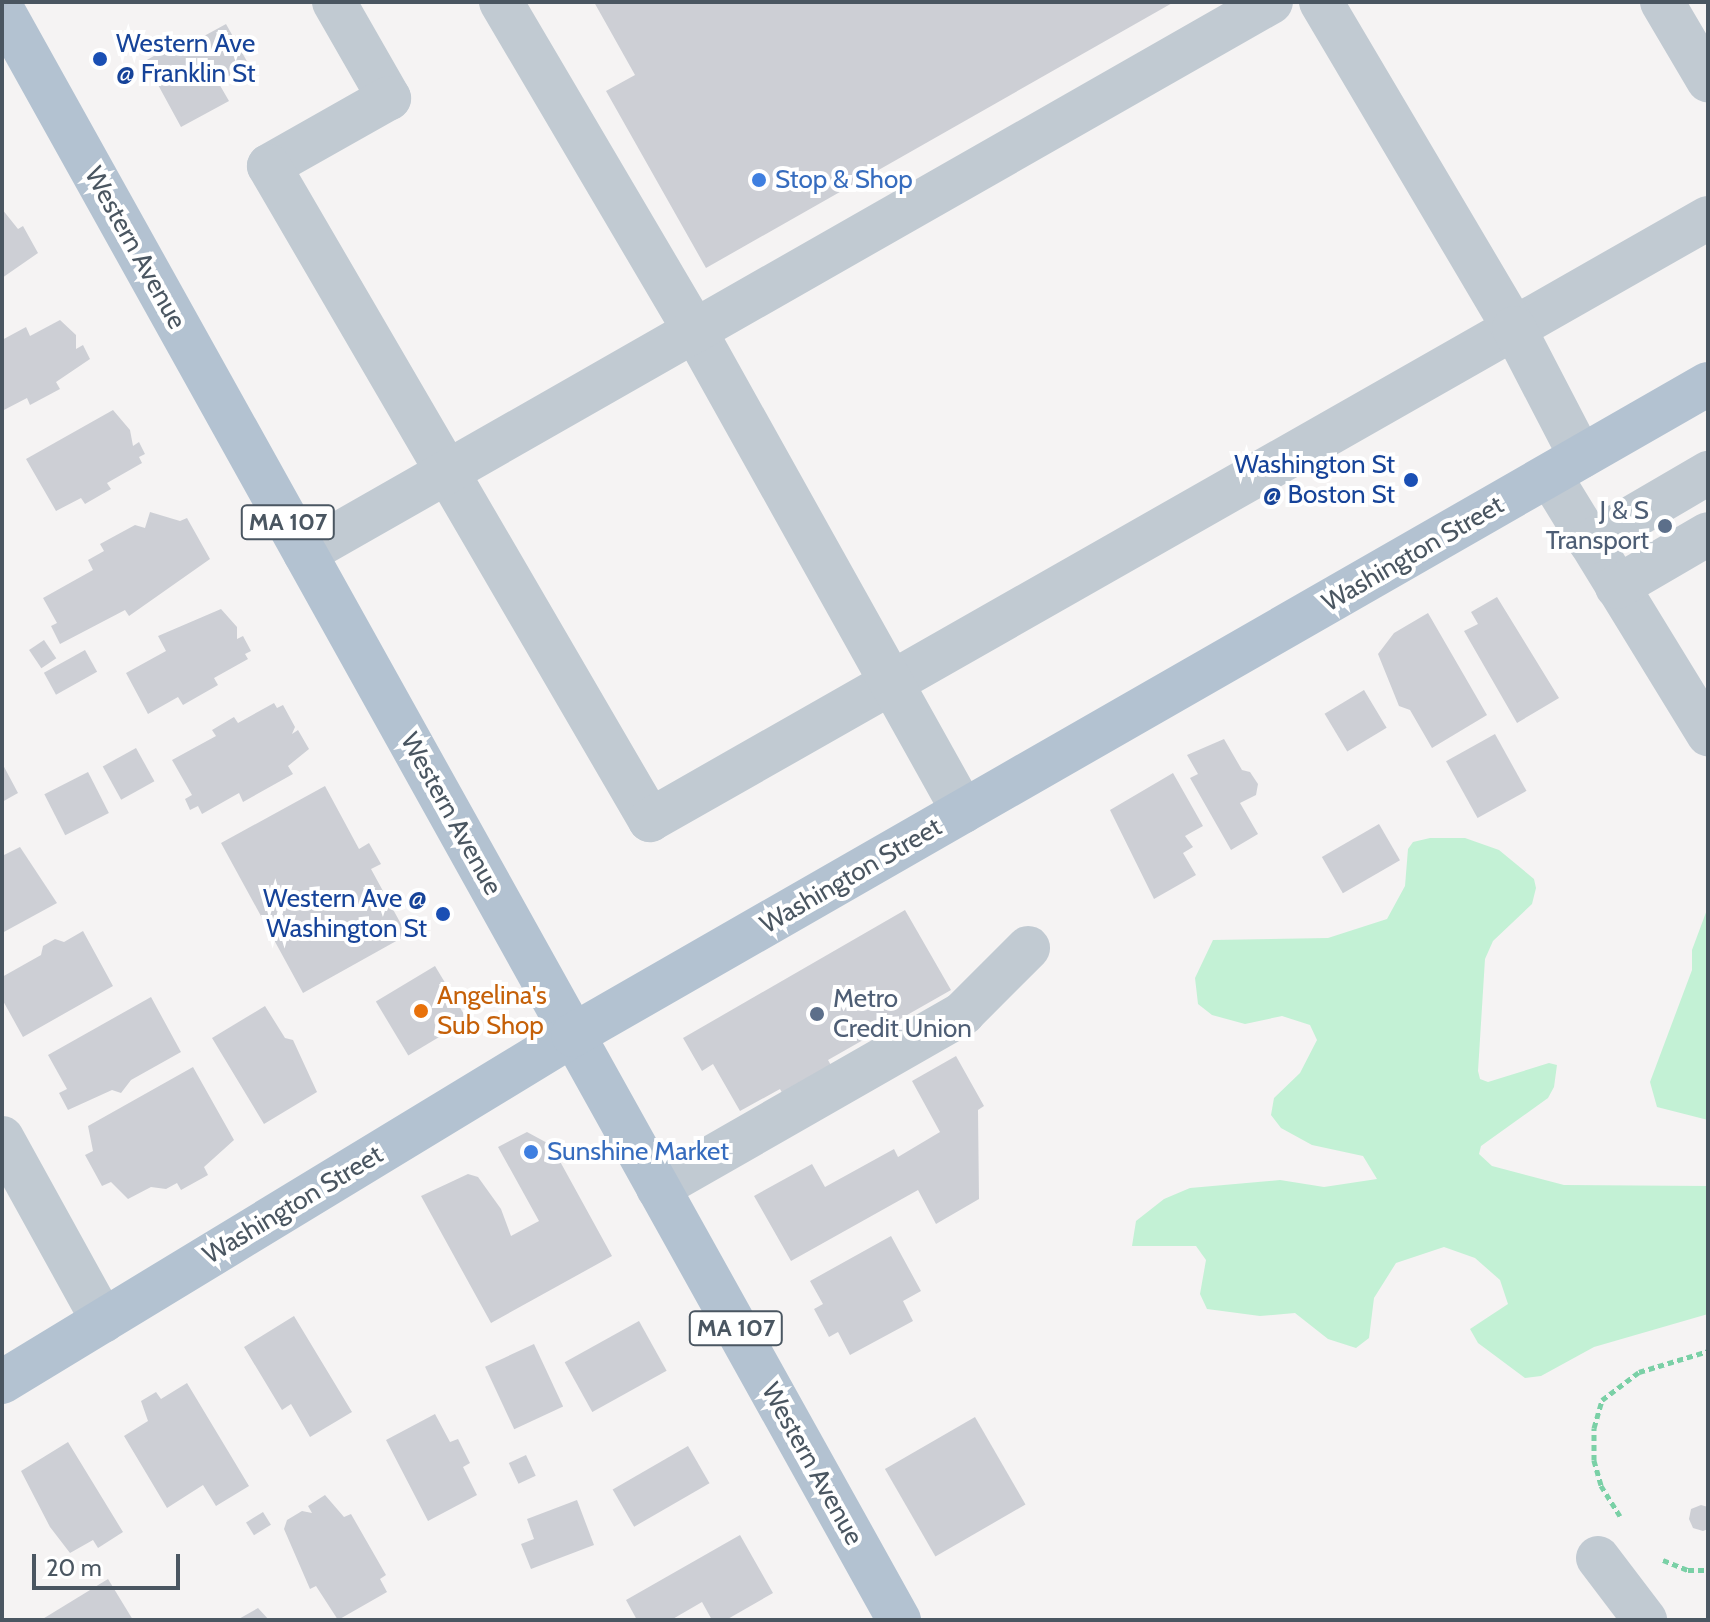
<!DOCTYPE html>
<html>
<head>
<meta charset="utf-8">
<style>
  body { margin:0 }
  #map { position:relative; width:1710px; height:1622px; overflow:hidden; background:#f5f3f3; font-family:Cabin,sans-serif }
  div>[style] { position:absolute }
  .green>* { inset:0; background:#c3f1d5 }
  .building>* { inset:0; background:#cdcfd5; transform-origin:0 0 }
  .path>* { height:5px; margin-top:-2.5px; transform-origin:0; background:repeating-linear-gradient(90deg,#7ad0a6 0 6px,transparent 0 10px) }
  .minor>* { height:44px; margin:-22px; padding:0 22px; transform-origin:22px; border-radius:22px; background:#c1cad2 }
  .major>* { height:44px; margin:-22px; padding:0 22px; transform-origin:22px; border-radius:22px; background:#b3c2d1 }
  .dots>* { width:22px; height:22px; translate:-50% -50%; box-sizing:border-box; border:4px solid #fff; border-radius:50% }
  span { translate:-50% -50%; white-space:nowrap; text-align:center; line-height:1.15; -webkit-text-stroke:8px #fff; paint-order:stroke }
  .shield-label span { padding:2px 6px; background:#fff; border:2px solid; border-radius:6px; -webkit-text-stroke-width:0 }
  .shield-label { font-size:24px; color:#4a5661; font-weight:700 }
  .transit-label { font-size:26px; color:#164399 }
  .left { translate:0 -50%; text-align:left }
  .right { translate:-100% -50%; text-align:right }
  .shop-label { font-size:26px; color:#366cbe }
  .street-label { font-size:26px; color:#4a5661 }
  .service-label { font-size:26px; color:#4e5e75 }
  .food-label { font-size:26px; color:#c56008 }
  .frame { position:absolute; inset:0; border:4px solid #4a5661; pointer-events:none }
  .scale { position:absolute; left:32px; top:1554px; width:148px; height:36px; box-sizing:border-box; border:4px solid #4a5661; border-top:0; padding-left:10px; font-size:24px; line-height:28px; white-space:nowrap; color:#4a5661; -webkit-text-stroke:6px #fff; paint-order:stroke }
</style>
</head>
<body>
<div id="map">
  <div class="green">
    <div style="clip-path:polygon(1430px 838px,1465px 838px,1499px 850px,1534px 879px,1536px 888px,1532px 904px,1493px 941px,1485px 959px,1478px 1071px,1480px 1079px,1488px 1082px,1549px 1063px,1557px 1065px,1554px 1087px,1548px 1098px,1481px 1146px,1479px 1154px,1492px 1166px,1564px 1185px,1708px 1186px,1708px 1314px,1594px 1347px,1541px 1376px,1525px 1378px,1478px 1343px,1470px 1329px,1508px 1304px,1500px 1280px,1475px 1258px,1444px 1247px,1396px 1263px,1374px 1298px,1369px 1338px,1356px 1348px,1328px 1339px,1295px 1313px,1260px 1316px,1207px 1309px,1200px 1294px,1206px 1260px,1196px 1246px,1132px 1246px,1136px 1221px,1164px 1199px,1190px 1188px,1280px 1180px,1324px 1187px,1377px 1179px,1363px 1156px,1312px 1145px,1281px 1128px,1271px 1115px,1274px 1098px,1300px 1073px,1317px 1040px,1310px 1025px,1282px 1016px,1245px 1024px,1212px 1015px,1198px 1004px,1195px 978px,1213px 940px,1328px 938px,1387px 919px,1405px 886px,1408px 849px,1413px 842px)"></div>
    <div style="clip-path:polygon(1708px 907px,1708px 1120px,1657px 1107px,1650px 1082px,1692px 970px,1692px 950px)"></div>
  </div>
  <div class="building">
    <div style="clip-path:polygon(594px 2px,1174px 2px,706px 268px,606px 91px,635px 75px)"></div>
    <div style="clip-path:polygon(226px 24px,249px 65px,218px 82px,229px 101px,181px 127px,145px 61px,191px 35px,195px 41px)"></div>
    <div style="clip-path:polygon(2px 209px,18px 229px,23px 226px,38px 253px,2px 278px)"></div>
    <div style="clip-path:polygon(60px 320px,76px 335px,76px 349px,83px 345px,90px 359px,56px 382px,60px 389px,30px 405px,27px 398px,2px 411px,2px 340px,26px 327px,30px 336px)"></div>
    <div style="clip-path:polygon(113px 410px,130px 430px,133px 446px,139px 442px,145px 454px,139px 457px,142px 463px,107px 483px,111px 489px,85px 504px,81px 498px,56px 511px,26px 459px)"></div>
    <div style="clip-path:polygon(150px 512px,180px 521px,187px 518px,210px 559px,129px 616px,125px 610px,60px 644px,51px 626px,57px 623px,43px 598px,93px 570px,88px 560px,104px 551px,100px 544px,135px 525px,145px 528px)"></div>
    <div style="clip-path:polygon(1497px 597px,1559px 698px,1517px 723px,1464px 631px,1478px 624px,1471px 612px)"></div>
    <div style="clip-path:polygon(221px 609px,237px 627px,237px 639px,243px 636px,251px 651px,245px 654px,248px 659px,214px 678px,218px 685px,183px 705px,178px 697px,148px 714px,126px 673px,166px 651px,158px 636px)"></div>
    <div style="clip-path:polygon(1428px 613px,1487px 715px,1432px 748px,1410px 710px,1399px 706px,1378px 654px,1394px 633px)"></div>
    <div style="left:44px;top:640px;width:22px;height:18px;rotate:56deg"></div>
    <div style="left:85px;top:650px;width:25px;height:47px;rotate:61deg"></div>
    <div style="left:1364px;top:690px;width:44px;height:46px;rotate:59deg"></div>
    <div style="clip-path:polygon(274px 703px,277px 708px,283px 705px,295px 727px,292px 734px,298px 730px,309px 749px,288px 766px,293px 774px,243px 802px,239px 793px,202px 814px,198px 806px,190px 810px,185px 799px,192px 795px,172px 760px,216px 736px,212px 730px,234px 717px,238px 723px)"></div>
    <div style="left:1495px;top:734px;width:65px;height:56px;rotate:61deg"></div>
    <div style="clip-path:polygon(1224px 739px,1242px 770px,1250px 772px,1258px 784px,1256px 795px,1240px 803px,1258px 834px,1231px 850px,1190px 778px,1198px 774px,1187px 755px)"></div>
    <div style="left:136px;top:748px;width:38px;height:38px;rotate:61deg"></div>
    <div style="clip-path:polygon(2px 763px,18px 793px,2px 802px)"></div>
    <div style="left:88px;top:772px;width:46px;height:49px;rotate:63deg"></div>
    <div style="clip-path:polygon(1173px 773px,1203px 826px,1185px 836px,1193px 847px,1183px 853px,1196px 875px,1154px 899px,1110px 810px)"></div>
    <div style="clip-path:polygon(325px 786px,359px 849px,369px 843px,381px 864px,371px 869px,407px 935px,303px 993px,221px 843px)"></div>
    <div style="left:1379px;top:824px;width:42px;height:66px;rotate:60deg"></div>
    <div style="clip-path:polygon(20px 847px,57px 903px,2px 933px,2px 856px)"></div>
    <div style="clip-path:polygon(905px 910px,951px 990px,828px 1060px,845px 1090px,796px 1118px,780px 1089px,740px 1111px,713px 1064px,702px 1071px,683px 1038px)"></div>
    <div style="clip-path:polygon(83px 931px,113px 986px,23px 1037px,2px 999px,2px 977px,41px 955px,43px 946px,55px 939px,64px 942px)"></div>
    <div style="left:435px;top:966px;width:63px;height:69px;rotate:59deg"></div>
    <div style="clip-path:polygon(151px 997px,181px 1052px,131px 1080px,121px 1093px,112px 1090px,68px 1110px,59px 1093px,67px 1089px,48px 1055px)"></div>
    <div style="clip-path:polygon(265px 1006px,285px 1038px,293px 1040px,317px 1092px,264px 1124px,212px 1038px)"></div>
    <div style="clip-path:polygon(956px 1056px,984px 1106px,978px 1110px,979px 1199px,936px 1224px,918px 1190px,791px 1261px,754px 1196px,812px 1164px,825px 1187px,894px 1149px,898px 1157px,940px 1132px,912px 1081px)"></div>
    <div style="clip-path:polygon(193px 1067px,234px 1140px,204px 1167px,208px 1175px,181px 1190px,177px 1183px,166px 1189px,151px 1187px,128px 1199px,111px 1182px,102px 1186px,85px 1155px,93px 1151px,88px 1126px)"></div>
    <div style="clip-path:polygon(527px 1132px,551px 1145px,612px 1256px,491px 1323px,421px 1196px,468px 1174px,478px 1177px,501px 1209px,511px 1236px,539px 1221px,498px 1147px)"></div>
    <div style="clip-path:polygon(891px 1236px,921px 1291px,903px 1301px,913px 1321px,850px 1355px,838px 1332px,829px 1337px,814px 1309px,823px 1304px,810px 1281px)"></div>
    <div style="clip-path:polygon(294px 1316px,352px 1412px,310px 1437px,291px 1404px,282px 1410px,244px 1347px)"></div>
    <div style="left:639px;top:1321px;width:57px;height:85px;rotate:61deg"></div>
    <div style="left:534px;top:1344px;width:69px;height:54px;rotate:65deg"></div>
    <div style="clip-path:polygon(187px 1383px,249px 1486px,216px 1506px,203px 1485px,167px 1508px,124px 1436px,148px 1421px,141px 1401px,156px 1392px,161px 1399px)"></div>
    <div style="clip-path:polygon(435px 1414px,450px 1442px,458px 1439px,470px 1463px,463px 1467px,477px 1495px,428px 1521px,386px 1440px)"></div>
    <div style="left:975px;top:1417px;width:101px;height:104px;rotate:60deg"></div>
    <div style="clip-path:polygon(68px 1442px,123px 1532px,98px 1548px,93px 1540px,70px 1553px,50px 1527px,21px 1471px)"></div>
    <div style="left:688px;top:1446px;width:43px;height:87px;rotate:60deg"></div>
    <div style="left:526px;top:1455px;width:23px;height:19px;rotate:65deg"></div>
    <div style="clip-path:polygon(325px 1495px,344px 1517px,351px 1514px,386px 1575px,380px 1579px,387px 1592px,338px 1620px,316px 1586px,310px 1589px,284px 1529px,287px 1520px,302px 1511px,312px 1513px,308px 1506px)"></div>
    <div style="clip-path:polygon(577px 1500px,594px 1545px,531px 1569px,521px 1544px,534px 1539px,527px 1519px)"></div>
    <div style="clip-path:polygon(1701px 1505px,1708px 1507px,1708px 1529px,1703px 1531px,1693px 1528px,1689px 1519px,1691px 1509px)"></div>
    <div style="left:263px;top:1512px;width:15px;height:20px;rotate:58deg"></div>
    <div style="clip-path:polygon(740px 1535px,773px 1593px,726px 1620px,712px 1620px,702px 1602px,671px 1620px,637px 1620px,626px 1600px)"></div>
    <div style="clip-path:polygon(108px 1579px,133px 1620px,41px 1620px)"></div>
    <div style="clip-path:polygon(258px 1608px,269px 1620px,237px 1620px)"></div>
  </div>
  <div class="path">
    <div style="left:1620px;top:1516px;width:36px;rotate:-122deg"></div>
    <div style="left:1601px;top:1485px;width:26px;rotate:-106deg"></div>
    <div style="left:1594px;top:1460px;width:32px;rotate:-90deg"></div>
    <div style="left:1594px;top:1428px;width:29px;rotate:-74deg"></div>
    <div style="left:1602px;top:1400px;width:46px;rotate:-37.1deg"></div>
    <div style="left:1639px;top:1372px;width:72px;rotate:-16.9deg"></div>
    <div style="left:1663px;top:1560px;width:27px;rotate:22deg"></div>
    <div style="left:1688px;top:1570px;width:20px"></div>
  </div>
  <div class="minor">
    <div style="left:334px;top:2px;width:111px;rotate:60.2deg"></div>
    <div style="left:389px;top:98px;width:138px;rotate:150.5deg"></div>
    <div style="left:269px;top:166px;width:757px;rotate:59.78deg"></div>
    <div style="left:650px;top:820px;width:1217px;rotate:-29.64deg"></div>
    <div style="left:501px;top:2px;width:382px;rotate:59.5deg"></div>
    <div style="left:695px;top:331px;width:550px;rotate:60.82deg"></div>
    <div style="left:1321px;top:2px;width:379px;rotate:59.4deg"></div>
    <div style="left:1514px;top:328px;width:145px;rotate:62.6deg"></div>
    <div style="left:1662px;top:2px;width:91px;rotate:59.5deg"></div>
    <div style="left:1550px;top:476px;width:303px;rotate:58.5deg"></div>
    <div style="left:1590px;top:542px;width:137px;rotate:-30.3deg"></div>
    <div style="left:305px;top:553px;width:1112px;rotate:-29.7deg"></div>
    <div style="left:1617px;top:587px;width:105px;rotate:-30.2deg"></div>
    <div style="left:2px;top:1138px;width:209px;rotate:61.1deg"></div>
    <div style="left:658px;top:1188px;width:352px;rotate:-29.8deg"></div>
    <div style="left:963px;top:1013px;width:92px;rotate:-45deg"></div>
    <div style="left:1598px;top:1558px;width:78px;rotate:52.8deg"></div>
  </div>
  <div class="major">
    <div style="left:2px;top:9px;width:1844px;rotate:60.89deg"></div>
    <div style="left:2px;top:1382px;width:668px;rotate:-31.29deg"></div>
    <div style="left:573px;top:1035px;width:1308px;rotate:-29.84deg"></div>
  </div>
  <div class="dots">
    <div style="left:100px;top:59px;background:#1a4fb4"></div>
    <div style="left:759px;top:180px;background:#3f7fe0"></div>
    <div style="left:1411px;top:480px;background:#1a4fb4"></div>
    <div style="left:1665px;top:526px;background:#5c6f8a"></div>
    <div style="left:443px;top:914px;background:#1a4fb4"></div>
    <div style="left:421px;top:1011px;background:#e8710a"></div>
    <div style="left:817px;top:1014px;background:#5c6f8a"></div>
    <div style="left:531px;top:1152px;background:#3f7fe0"></div>
  </div>
  <div class="shield-label">
    <span style="left:288px;top:522px">MA 107</span>
    <span style="left:736px;top:1328px">MA 107</span>
  </div>
  <div class="transit-label">
    <span class="left" style="left:116px;top:59px">Western Ave<br>@ Franklin St</span>
    <span class="right" style="left:1395px;top:480px">Washington St<br>@ Boston St</span>
    <span class="right" style="left:427px;top:914px">Western Ave @<br>Washington St</span>
  </div>
  <div class="shop-label">
    <span class="left" style="left:775px;top:180px">Stop &amp; Shop</span>
    <span class="left" style="left:547px;top:1152px">Sunshine Market</span>
  </div>
  <div class="street-label">
    <span style="left:135px;top:248px;rotate:61deg">Western Avenue</span>
    <span style="left:1413px;top:554px;rotate:-30deg">Washington Street</span>
    <span style="left:451px;top:814px;rotate:61deg">Western Avenue</span>
    <span style="left:851px;top:876px;rotate:-30deg">Washington Street</span>
    <span style="left:293px;top:1205px;rotate:-31deg">Washington Street</span>
    <span style="left:812px;top:1464px;rotate:61deg">Western Avenue</span>
  </div>
  <div class="service-label">
    <span class="right" style="left:1649px;top:526px">J &amp; S<br>Transport</span>
    <span class="left" style="left:833px;top:1014px">Metro<br>Credit Union</span>
  </div>
  <div class="food-label">
    <span class="left" style="left:437px;top:1011px">Angelina's<br>Sub Shop</span>
  </div>
  <div class="frame"></div>
  <div class="scale">20 m</div>
</div>
</body>
</html>
